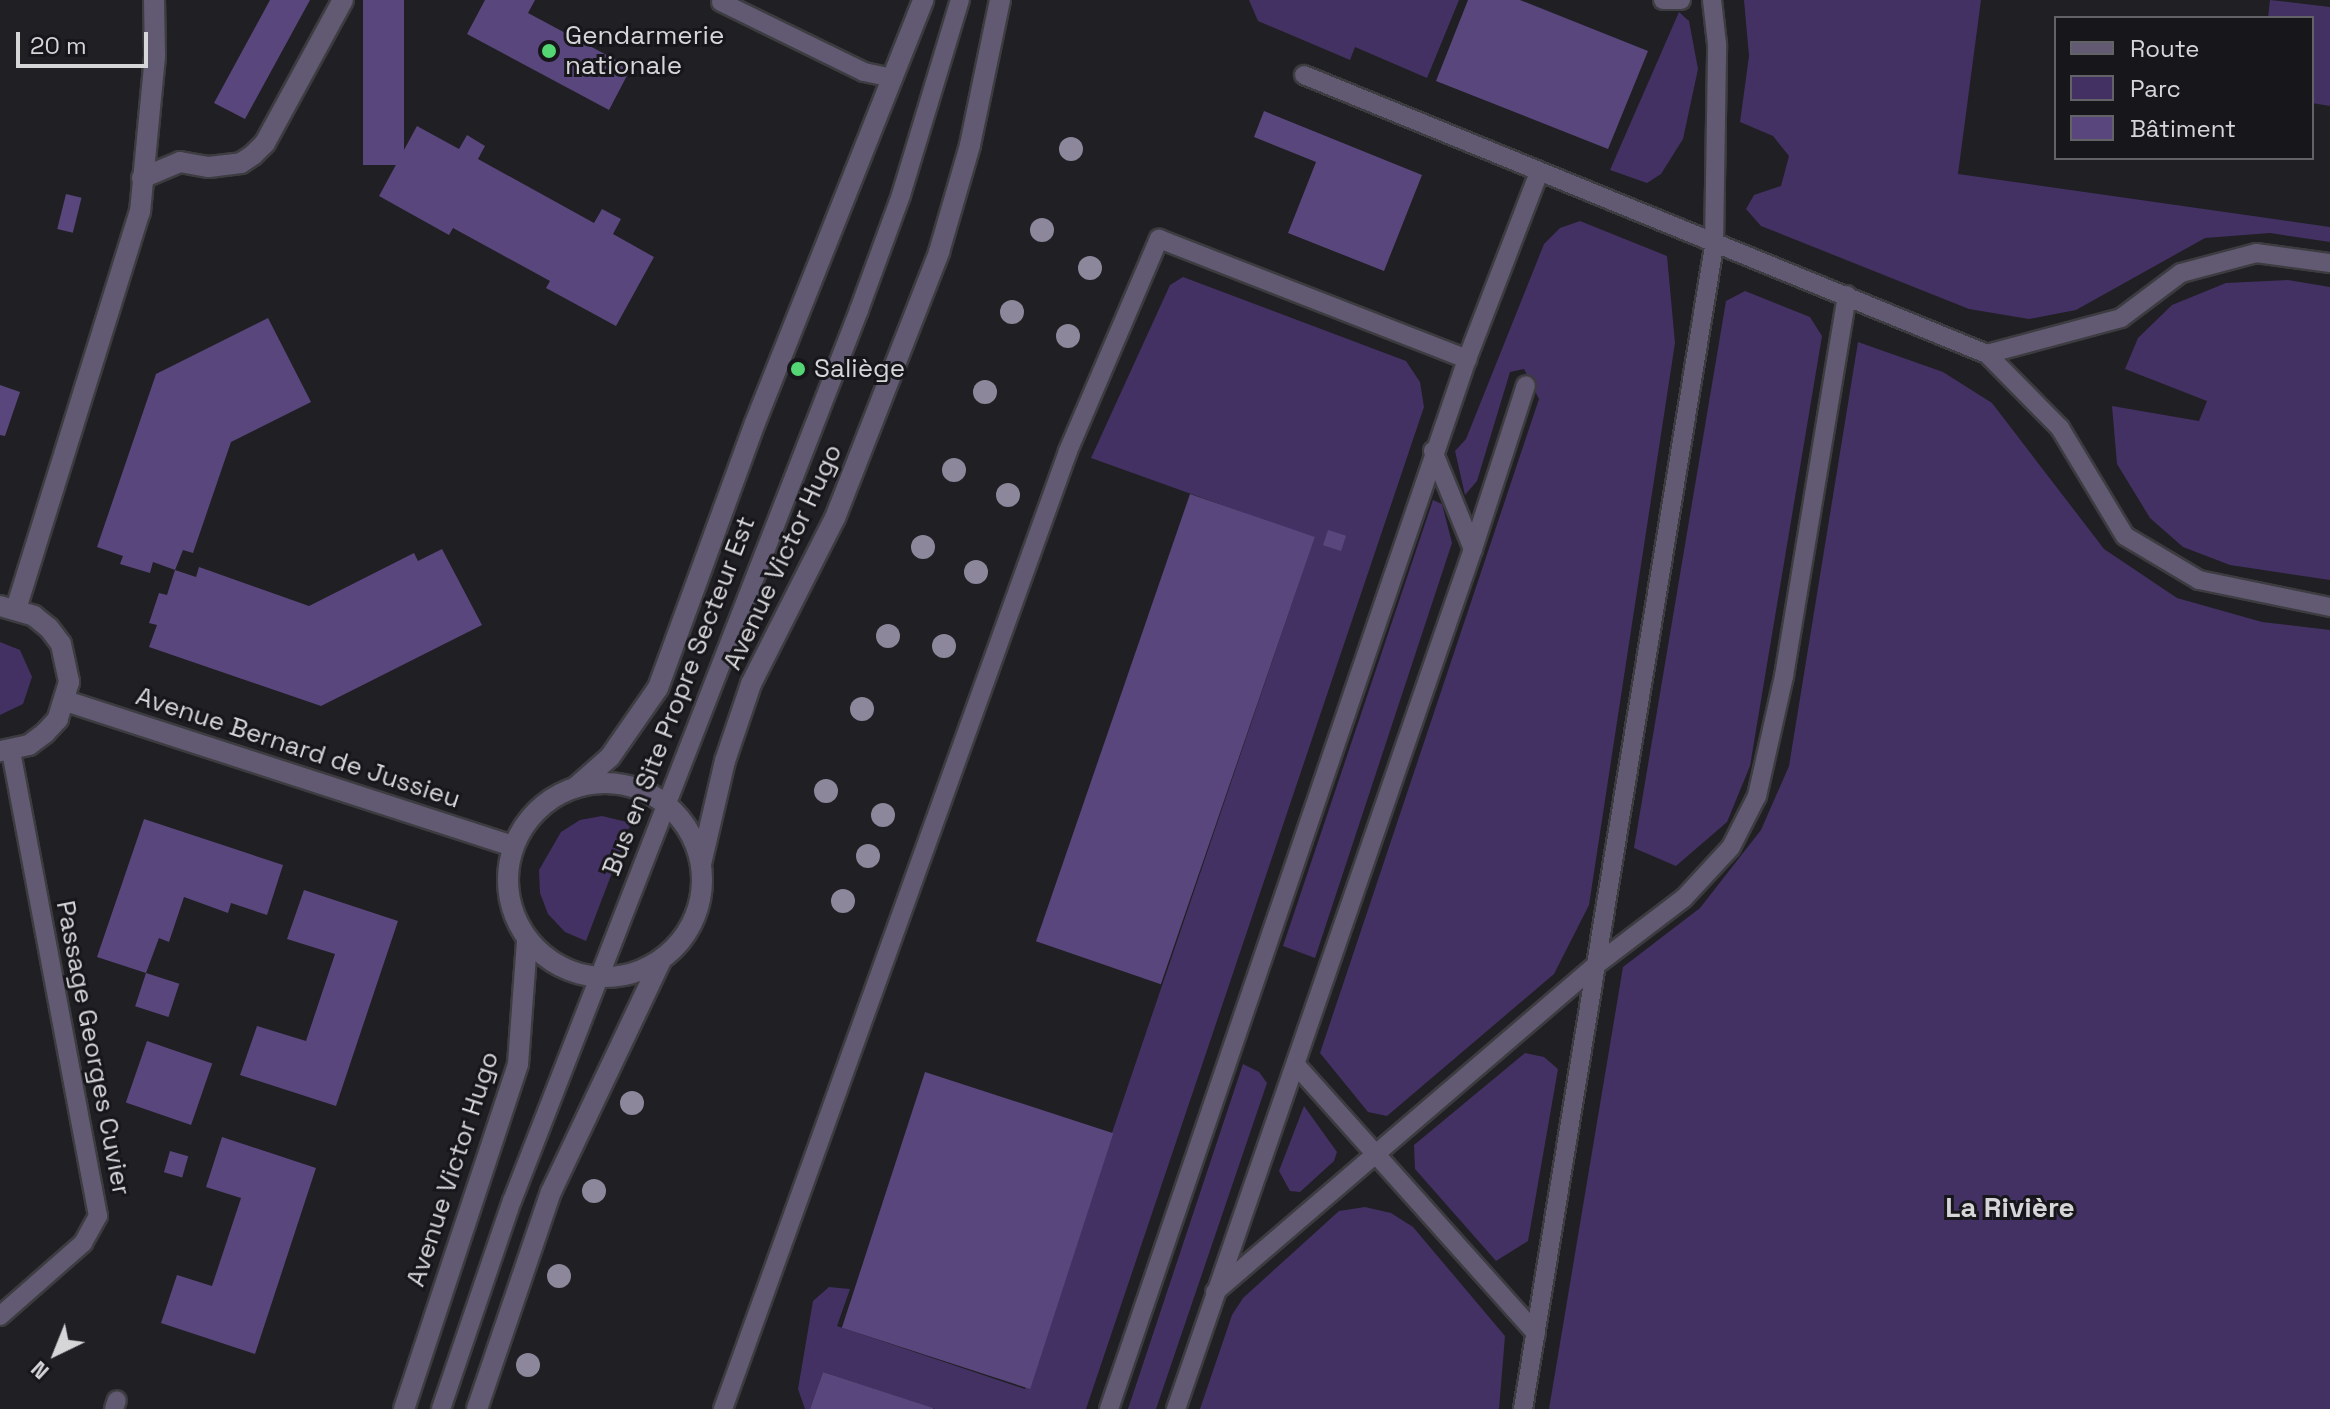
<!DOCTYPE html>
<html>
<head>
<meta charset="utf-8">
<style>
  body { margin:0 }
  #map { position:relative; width:2330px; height:1409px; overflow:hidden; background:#201f23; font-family:"Space Grotesk",sans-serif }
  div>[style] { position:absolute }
  .green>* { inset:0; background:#433163 }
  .building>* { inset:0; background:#59467d; transform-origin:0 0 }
  .roads { filter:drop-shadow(2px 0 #3d3c40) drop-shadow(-2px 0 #3d3c40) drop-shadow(0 2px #3d3c40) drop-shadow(0 -2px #3d3c40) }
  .service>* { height:18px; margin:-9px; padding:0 9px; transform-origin:9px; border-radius:9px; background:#625a73 }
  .minor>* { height:20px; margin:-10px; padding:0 10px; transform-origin:10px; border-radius:10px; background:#625a73 }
  .tertiary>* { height:20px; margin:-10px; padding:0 10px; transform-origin:10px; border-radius:10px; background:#625a73 }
  .tertiary>.ring { margin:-10px; padding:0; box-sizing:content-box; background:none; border:20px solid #625a73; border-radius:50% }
  .trees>* { width:24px; height:24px; margin:-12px; border-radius:50%; background:#8d879c }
  .dots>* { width:22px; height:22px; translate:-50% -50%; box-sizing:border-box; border:4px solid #17161a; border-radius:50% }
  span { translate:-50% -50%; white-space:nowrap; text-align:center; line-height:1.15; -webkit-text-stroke:6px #17161a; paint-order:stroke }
  .poi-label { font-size:26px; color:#d6d5d8 }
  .left { translate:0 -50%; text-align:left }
  .street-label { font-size:26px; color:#d6d5d8 }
  .neighbourhood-label { font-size:28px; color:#d6d5d8; font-weight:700 }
  .legend { position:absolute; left:2054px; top:16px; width:260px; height:144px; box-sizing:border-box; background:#17161a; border:2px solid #636266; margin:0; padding:10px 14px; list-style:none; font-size:24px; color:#d6d5d8 }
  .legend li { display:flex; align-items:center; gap:16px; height:40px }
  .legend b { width:40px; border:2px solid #636266 }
  .north { position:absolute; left:16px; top:1313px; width:80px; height:80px; -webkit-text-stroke:6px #17161a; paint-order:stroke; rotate:223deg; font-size:22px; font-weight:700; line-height:32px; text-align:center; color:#d6d5d8 }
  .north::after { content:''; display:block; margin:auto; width:28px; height:36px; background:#d6d5d8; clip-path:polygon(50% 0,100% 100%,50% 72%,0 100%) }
  .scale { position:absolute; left:16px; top:32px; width:132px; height:36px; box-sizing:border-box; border:4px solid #d6d5d8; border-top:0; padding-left:10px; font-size:24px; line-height:28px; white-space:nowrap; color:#d6d5d8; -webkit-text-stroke:6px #17161a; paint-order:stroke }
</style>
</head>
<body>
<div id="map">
  <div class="green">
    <div style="clip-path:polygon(1249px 0,1459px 0,1427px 78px,1355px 47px,1350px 60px,1258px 21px)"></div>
    <div style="clip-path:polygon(1744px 0,1981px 0,1958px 174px,2330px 227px,2330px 242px,2270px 233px,2205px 238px,2076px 310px,2029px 319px,1969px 309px,1761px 226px,1746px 209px,1754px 195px,1781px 186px,1789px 156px,1773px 136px,1740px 122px,1749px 56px)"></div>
    <div style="clip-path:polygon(2270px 0,2330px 7px,2330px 106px,2312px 103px,2312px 18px,2268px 18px)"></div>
    <div style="clip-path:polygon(1679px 12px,1689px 21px,1698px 69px,1683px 139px,1661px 174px,1647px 183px,1610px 170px)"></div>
    <div style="clip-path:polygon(1580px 221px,1667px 256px,1675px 343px,1589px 905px,1554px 974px,1387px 1116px,1368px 1112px,1320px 1053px,1539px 399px,1524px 369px,1510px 372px,1477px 481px,1465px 495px,1455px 451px,1466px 439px,1544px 244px,1560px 228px)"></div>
    <div style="clip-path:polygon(1183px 277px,1406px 361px,1420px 382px,1424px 407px,1086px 1409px,935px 1409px,823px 1372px,810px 1409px,805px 1409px,798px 1389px,813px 1301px,829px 1287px,850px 1289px,837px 1326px,1025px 1389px,1314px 538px,1091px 458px,1170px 285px)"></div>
    <div style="clip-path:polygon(2288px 280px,2330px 287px,2330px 580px,2230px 565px,2183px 547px,2150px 518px,2117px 464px,2112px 406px,2199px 421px,2207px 401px,2125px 369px,2138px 338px,2172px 305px,2226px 283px)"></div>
    <div style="clip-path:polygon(1745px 291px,1810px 317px,1822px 336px,1750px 766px,1727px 822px,1676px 866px,1634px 848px,1726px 301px)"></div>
    <div style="clip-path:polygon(1858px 342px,1943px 372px,1992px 403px,2104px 549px,2177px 598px,2262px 622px,2330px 630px,2330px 1409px,1549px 1409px,1623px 967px,1700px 908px,1761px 830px,1789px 766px)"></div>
    <div style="clip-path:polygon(1433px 500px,1442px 504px,1452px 543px,1315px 958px,1283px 946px)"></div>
    <div style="clip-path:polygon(0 642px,20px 650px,32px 677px,23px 704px,0 715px)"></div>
    <div style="clip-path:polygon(602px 816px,631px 823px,586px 941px,565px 932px,548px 914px,540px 893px,539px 870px,561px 832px,580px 820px)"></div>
    <div style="clip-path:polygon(1525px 1053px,1544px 1057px,1558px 1069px,1528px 1241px,1496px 1261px,1415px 1169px,1414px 1145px)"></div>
    <div style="clip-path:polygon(1243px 1064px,1259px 1072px,1267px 1083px,1156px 1409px,1128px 1409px)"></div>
    <div style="clip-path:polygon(1304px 1106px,1337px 1152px,1334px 1161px,1300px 1192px,1290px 1191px,1279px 1171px)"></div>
    <div style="clip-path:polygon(1365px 1207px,1391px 1213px,1413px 1227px,1505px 1336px,1499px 1409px,1200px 1409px,1232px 1315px,1243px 1298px,1339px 1211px)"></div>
  </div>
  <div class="building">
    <div style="clip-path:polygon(270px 0,310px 0,245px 119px,214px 103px)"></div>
    <div style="left:363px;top:0;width:41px;height:165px"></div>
    <div style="clip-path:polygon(485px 0,535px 0,528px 13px,631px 68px,609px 110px,467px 34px)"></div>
    <div style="clip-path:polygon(1468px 0,1520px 0,1648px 51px,1608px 149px,1436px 81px)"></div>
    <div style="clip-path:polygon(1264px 111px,1422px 175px,1384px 271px,1288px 233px,1316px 162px,1254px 137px)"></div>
    <div style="clip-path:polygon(417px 126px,459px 149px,467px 135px,485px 146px,478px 159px,594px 223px,602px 209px,621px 219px,613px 234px,654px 257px,616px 326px,546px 288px,550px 281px,453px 228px,449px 235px,379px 196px)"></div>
    <div style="left:66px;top:194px;width:16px;height:36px;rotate:14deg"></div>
    <div style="clip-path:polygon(268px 318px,311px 402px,231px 442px,193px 553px,183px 550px,175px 570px,153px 562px,150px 573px,120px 564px,123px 556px,97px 547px,156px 374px)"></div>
    <div style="clip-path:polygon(0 385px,20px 392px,5px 436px,0 435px)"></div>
    <div style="left:1190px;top:494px;width:132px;height:473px;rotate:19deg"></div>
    <div style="left:1328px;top:530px;width:19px;height:16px;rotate:18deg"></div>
    <div style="clip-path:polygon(442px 549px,482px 625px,321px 706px,149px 647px,157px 625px,149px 623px,159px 593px,167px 595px,175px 570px,196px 577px,199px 567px,309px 606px,414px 553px,418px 561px)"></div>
    <div style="clip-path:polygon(144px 819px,283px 865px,267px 915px,231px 903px,228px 913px,184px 897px,169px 942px,159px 938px,146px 973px,97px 957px)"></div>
    <div style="clip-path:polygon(304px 890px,398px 921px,336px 1106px,240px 1075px,257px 1026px,306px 1041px,335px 954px,287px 939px)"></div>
    <div style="left:146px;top:973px;width:35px;height:35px;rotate:18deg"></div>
    <div style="left:147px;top:1041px;width:69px;height:65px;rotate:19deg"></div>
    <div style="left:925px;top:1072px;width:198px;height:269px;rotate:18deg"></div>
    <div style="clip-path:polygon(222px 1137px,316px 1168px,255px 1354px,161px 1323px,177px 1275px,212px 1286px,241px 1198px,206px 1187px)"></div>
    <div style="left:170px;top:1151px;width:19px;height:22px;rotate:16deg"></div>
    <div style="clip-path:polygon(823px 1372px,933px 1408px,933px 1409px,810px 1409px)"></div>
  </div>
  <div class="roads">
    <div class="service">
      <div style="left:1663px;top:0;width:18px"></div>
      <div style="left:721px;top:2px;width:159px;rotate:26.1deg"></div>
      <div style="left:864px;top:72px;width:29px;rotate:12deg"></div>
      <div style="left:1304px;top:75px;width:738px;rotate:22.22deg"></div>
      <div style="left:1987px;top:354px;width:104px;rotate:45.4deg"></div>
      <div style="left:2060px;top:428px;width:126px;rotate:59deg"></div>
      <div style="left:2125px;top:536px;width:86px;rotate:30.7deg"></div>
      <div style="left:2199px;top:580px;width:134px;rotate:11.6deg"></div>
      <div style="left:1987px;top:354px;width:139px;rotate:-15deg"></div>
      <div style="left:2121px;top:318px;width:75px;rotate:-36.9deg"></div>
      <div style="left:2181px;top:273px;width:78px;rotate:-14.9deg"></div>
      <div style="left:2256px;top:253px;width:75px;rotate:7.7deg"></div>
      <div style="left:1473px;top:549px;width:172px;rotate:-72.1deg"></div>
      <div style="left:1296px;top:1065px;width:360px;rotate:48.2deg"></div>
      <div style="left:1215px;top:1292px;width:502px;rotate:-40.64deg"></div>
      <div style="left:1596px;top:965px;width:111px;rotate:-37.3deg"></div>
      <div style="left:1684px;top:898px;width:69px;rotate:-47.3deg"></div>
      <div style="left:1731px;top:847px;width:57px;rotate:-63deg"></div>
      <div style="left:1757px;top:796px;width:123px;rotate:-77.3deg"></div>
      <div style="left:1784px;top:676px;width:386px;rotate:-80.6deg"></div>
      <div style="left:0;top:1316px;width:111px;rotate:-41.3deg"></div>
      <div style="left:83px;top:1243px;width:31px;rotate:-61deg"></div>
      <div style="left:98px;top:1216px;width:473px;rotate:-100.6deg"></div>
      <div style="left:114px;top:1409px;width:9px;rotate:-72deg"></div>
      <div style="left:441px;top:1409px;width:220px;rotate:-71.2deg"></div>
      <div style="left:512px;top:1201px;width:956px;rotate:-68.72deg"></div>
      <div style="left:859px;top:310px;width:122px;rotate:-69.9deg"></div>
      <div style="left:901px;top:195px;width:204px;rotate:-73.2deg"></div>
      <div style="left:723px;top:1409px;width:1018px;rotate:-70.19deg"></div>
      <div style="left:1068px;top:451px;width:231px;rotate:-66.8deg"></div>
      <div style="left:1159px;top:239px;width:331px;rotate:21.3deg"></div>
      <div style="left:1467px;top:359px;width:200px;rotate:-68.9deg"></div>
      <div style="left:1109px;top:1409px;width:1109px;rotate:-71.17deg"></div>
      <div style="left:1176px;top:1409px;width:910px;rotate:-70.95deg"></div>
      <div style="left:1473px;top:549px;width:106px;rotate:-112.2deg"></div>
      <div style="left:1523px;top:1409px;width:1179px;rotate:-80.67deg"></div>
      <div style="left:1714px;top:246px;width:202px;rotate:-89.1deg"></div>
      <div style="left:1717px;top:44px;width:44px;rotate:-96.5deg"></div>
    </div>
    <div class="minor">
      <div style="left:142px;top:178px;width:41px;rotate:-22.8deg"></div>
      <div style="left:180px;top:162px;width:29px;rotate:10deg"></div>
      <div style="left:209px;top:167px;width:32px;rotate:-7deg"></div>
      <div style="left:241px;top:163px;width:14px;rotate:-34deg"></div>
      <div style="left:253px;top:155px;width:17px;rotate:-45deg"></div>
      <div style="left:265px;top:143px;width:163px;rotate:-61.4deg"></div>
      <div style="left:0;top:606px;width:35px;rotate:16deg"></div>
      <div style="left:34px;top:616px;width:19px;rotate:39deg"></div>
      <div style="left:49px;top:628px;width:20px;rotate:53deg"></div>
      <div style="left:61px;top:644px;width:39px;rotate:78deg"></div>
      <div style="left:69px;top:682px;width:39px;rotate:107deg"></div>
      <div style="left:58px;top:719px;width:19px;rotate:133deg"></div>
      <div style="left:45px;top:733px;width:20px;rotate:143deg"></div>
      <div style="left:29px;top:745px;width:30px;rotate:168deg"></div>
      <div style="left:16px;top:609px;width:416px;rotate:-72.7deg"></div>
      <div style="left:140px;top:212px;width:157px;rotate:-84.5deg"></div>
      <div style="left:155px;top:56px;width:56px;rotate:-91deg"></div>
      <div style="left:66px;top:701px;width:470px;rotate:18deg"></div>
    </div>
    <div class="tertiary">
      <div class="ring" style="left:508px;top:783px;width:174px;height:174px"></div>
      <div style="left:576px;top:787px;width:45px;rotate:-41.4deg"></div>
      <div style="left:610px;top:757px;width:84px;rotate:-55.2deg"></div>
      <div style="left:658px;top:688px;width:282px;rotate:-69.9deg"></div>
      <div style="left:755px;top:423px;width:455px;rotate:-68.3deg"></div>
      <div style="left:701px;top:864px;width:106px;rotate:-76.9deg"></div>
      <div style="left:725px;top:761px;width:81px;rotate:-71.3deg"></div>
      <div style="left:751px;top:684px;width:186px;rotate:-63.2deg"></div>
      <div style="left:835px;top:518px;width:286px;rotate:-68.6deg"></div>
      <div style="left:939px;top:252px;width:111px;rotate:-73.8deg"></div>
      <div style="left:970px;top:145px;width:148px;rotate:-78.3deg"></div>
      <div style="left:404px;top:1409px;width:363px;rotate:-71.7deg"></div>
      <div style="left:518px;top:1064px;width:124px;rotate:-85.8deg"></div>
      <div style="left:477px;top:1409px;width:229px;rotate:-71.2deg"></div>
      <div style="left:551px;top:1192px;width:255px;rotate:-64.6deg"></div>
    </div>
  </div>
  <div class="trees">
    <div style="left:1071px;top:149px"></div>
    <div style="left:1042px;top:230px"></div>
    <div style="left:1090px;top:268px"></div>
    <div style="left:1012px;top:312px"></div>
    <div style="left:1068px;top:336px"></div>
    <div style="left:985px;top:392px"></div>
    <div style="left:954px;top:470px"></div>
    <div style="left:1008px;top:495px"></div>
    <div style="left:923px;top:547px"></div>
    <div style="left:976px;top:572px"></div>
    <div style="left:888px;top:636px"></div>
    <div style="left:944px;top:646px"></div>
    <div style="left:862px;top:709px"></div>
    <div style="left:826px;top:791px"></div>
    <div style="left:883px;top:815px"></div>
    <div style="left:868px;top:856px"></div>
    <div style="left:843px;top:901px"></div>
    <div style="left:632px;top:1103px"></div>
    <div style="left:594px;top:1191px"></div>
    <div style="left:559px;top:1276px"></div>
    <div style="left:528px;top:1365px"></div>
  </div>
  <div class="dots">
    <div style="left:549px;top:51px;background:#53d673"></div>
    <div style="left:798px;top:369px;background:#53d673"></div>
  </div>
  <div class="poi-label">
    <span class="left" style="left:565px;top:51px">Gendarmerie<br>nationale</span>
    <span class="left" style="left:814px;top:369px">Saliège</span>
  </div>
  <div class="street-label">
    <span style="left:783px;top:557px;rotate:-65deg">Avenue Victor Hugo</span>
    <span style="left:679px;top:696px;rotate:-69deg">Bus en Site Propre Secteur Est</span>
    <span style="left:298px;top:748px;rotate:18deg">Avenue Bernard de Jussieu</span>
    <span style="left:93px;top:1048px;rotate:79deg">Passage Georges Cuvier</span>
    <span style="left:453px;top:1169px;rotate:-72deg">Avenue Victor Hugo</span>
  </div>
  <div class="neighbourhood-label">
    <span style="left:2010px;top:1207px">La Rivière</span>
  </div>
  <ul class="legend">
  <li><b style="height:10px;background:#625a73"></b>Route</li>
  <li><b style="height:22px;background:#433163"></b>Parc</li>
  <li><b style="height:22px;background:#59467d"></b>Bâtiment</li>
  </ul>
  <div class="north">N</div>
  <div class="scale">20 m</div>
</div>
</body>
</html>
